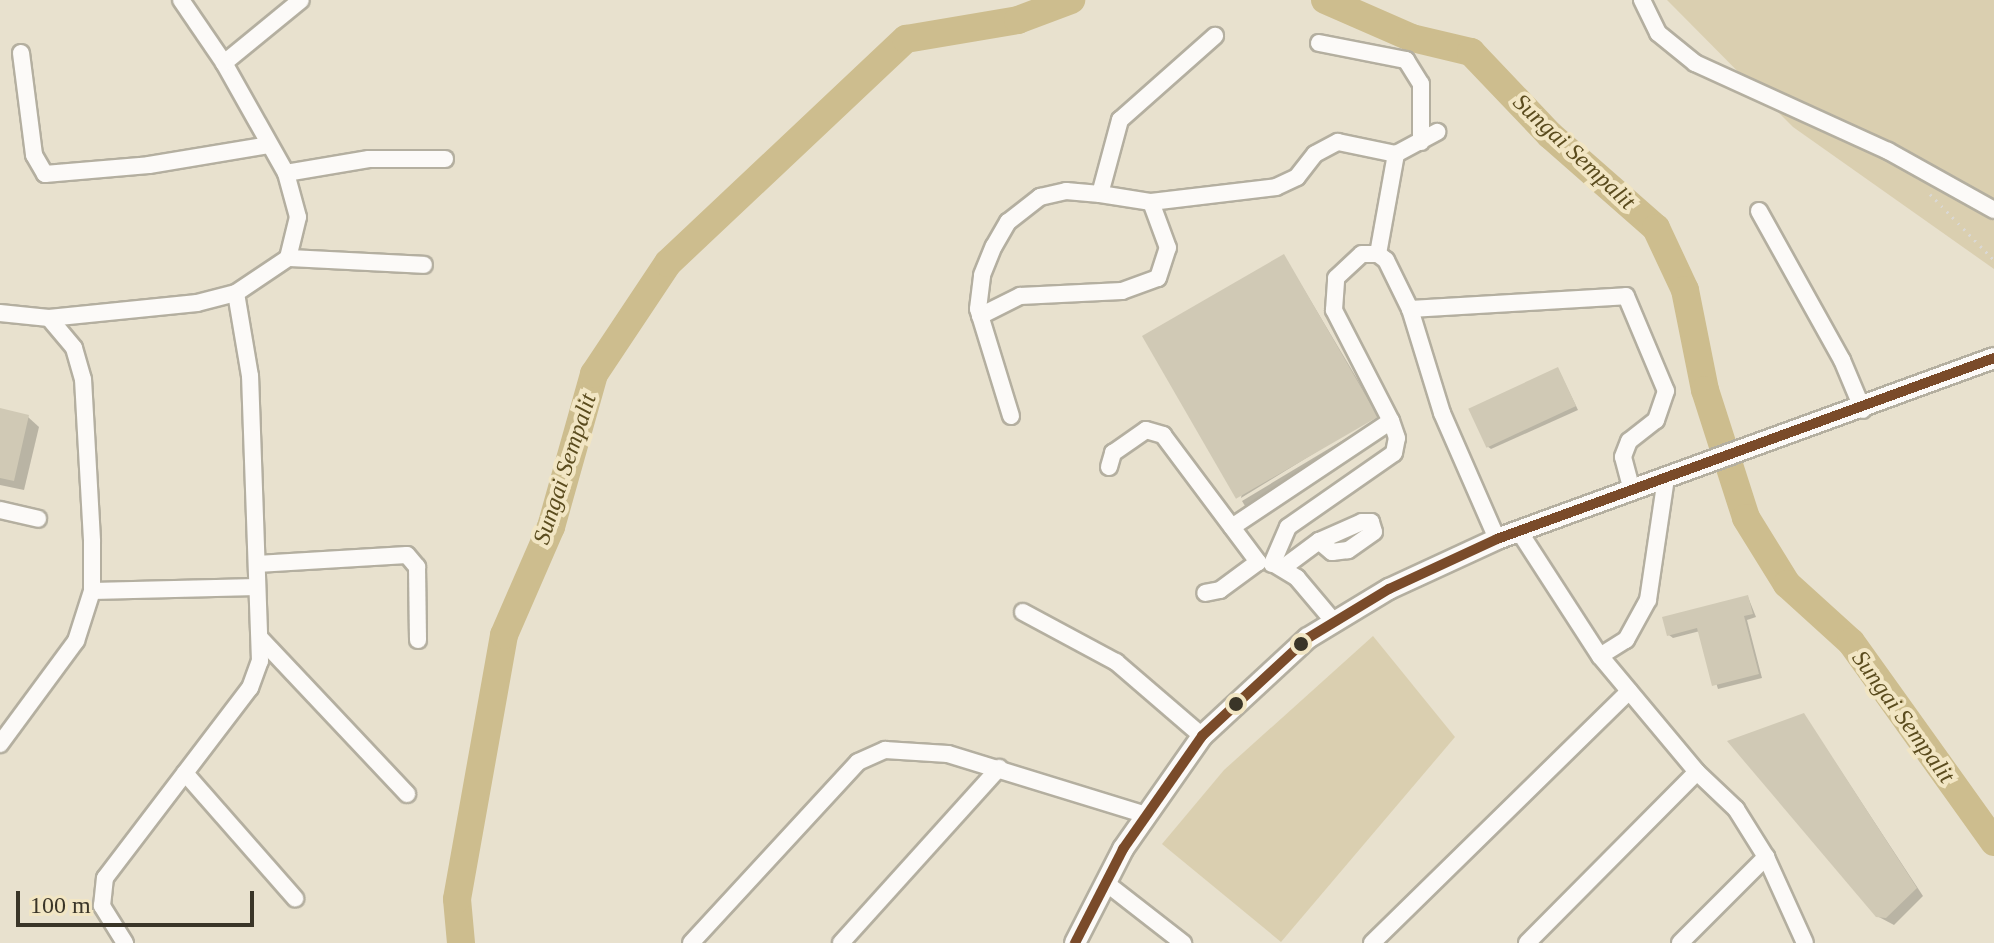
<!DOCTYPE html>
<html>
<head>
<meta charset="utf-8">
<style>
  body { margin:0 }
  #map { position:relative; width:1994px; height:943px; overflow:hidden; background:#e8e1ce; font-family:Georgia,serif }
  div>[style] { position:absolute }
  .green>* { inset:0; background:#dacfb0 }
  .shadow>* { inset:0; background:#0003; transform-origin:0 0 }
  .river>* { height:28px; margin:-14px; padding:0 14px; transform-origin:14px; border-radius:14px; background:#cdbd8e }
  .building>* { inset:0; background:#d0c9b5; transform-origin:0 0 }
  .path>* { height:3px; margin-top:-1.5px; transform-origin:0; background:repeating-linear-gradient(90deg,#dad8d3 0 2px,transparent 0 8px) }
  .roads { filter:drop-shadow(2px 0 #b4afa0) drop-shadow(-2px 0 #b4afa0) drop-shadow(0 2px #b4afa0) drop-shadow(0 -2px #b4afa0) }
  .minor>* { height:16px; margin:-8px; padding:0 8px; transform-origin:8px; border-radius:8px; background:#fcfaf8 }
  .major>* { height:20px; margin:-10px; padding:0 10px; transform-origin:10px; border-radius:10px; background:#fcfaf8 }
  .bus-1>* { height:10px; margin:-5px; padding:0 5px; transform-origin:5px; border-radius:5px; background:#7a4b2a }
  .dots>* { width:22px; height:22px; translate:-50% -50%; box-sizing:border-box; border:4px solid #f2e6c4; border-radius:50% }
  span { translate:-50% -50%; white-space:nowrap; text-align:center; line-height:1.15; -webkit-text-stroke:8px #f2e6c4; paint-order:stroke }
  .water-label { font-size:24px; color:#5b4c1e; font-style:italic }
  .scale { position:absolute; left:16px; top:891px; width:238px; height:36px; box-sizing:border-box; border:4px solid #3a3528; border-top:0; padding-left:10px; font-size:24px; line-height:28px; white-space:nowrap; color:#3a3528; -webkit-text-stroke:6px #f2e6c4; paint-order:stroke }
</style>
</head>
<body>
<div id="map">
  <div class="green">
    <div style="clip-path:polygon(1667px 0,1994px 0,1994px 269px,1793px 127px)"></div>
    <div style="clip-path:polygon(1373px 636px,1455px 737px,1281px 942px,1162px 844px,1224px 770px)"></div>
  </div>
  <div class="shadow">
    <div style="clip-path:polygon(1284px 256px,1378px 414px,1241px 498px)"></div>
    <div style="clip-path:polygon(1558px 369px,1578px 410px,1491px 449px,1487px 446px)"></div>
    <div style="clip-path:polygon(0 410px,28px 417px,39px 427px,24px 490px,0 485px)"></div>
    <div style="left:1380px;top:418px;width:12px;height:161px;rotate:59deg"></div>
    <div style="clip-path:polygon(1748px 597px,1756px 617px,1747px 620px,1762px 678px,1718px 689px,1700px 631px,1673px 638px,1669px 635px)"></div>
    <div style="clip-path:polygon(1804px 715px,1923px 896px,1894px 925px,1877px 916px)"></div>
  </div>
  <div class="river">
    <div style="left:1325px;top:0;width:95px;rotate:23.6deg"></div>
    <div style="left:1412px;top:38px;width:61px;rotate:13.3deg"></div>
    <div style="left:1471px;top:52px;width:115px;rotate:46.4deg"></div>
    <div style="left:1550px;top:135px;width:141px;rotate:41.3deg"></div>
    <div style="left:1656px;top:228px;width:68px;rotate:64.9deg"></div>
    <div style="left:1685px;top:290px;width:102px;rotate:78.7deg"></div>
    <div style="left:1705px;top:390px;width:134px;rotate:72.2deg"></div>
    <div style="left:1746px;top:518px;width:78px;rotate:58.2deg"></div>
    <div style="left:1787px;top:584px;width:86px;rotate:42.2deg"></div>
    <div style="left:1851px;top:642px;width:246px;rotate:54.4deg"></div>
    <div style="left:461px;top:943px;width:44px;rotate:-95.2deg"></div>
    <div style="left:457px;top:899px;width:268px;rotate:-79.9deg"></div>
    <div style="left:504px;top:635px;width:118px;rotate:-66.5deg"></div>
    <div style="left:551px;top:527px;width:159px;rotate:-74.3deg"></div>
    <div style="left:594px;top:374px;width:133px;rotate:-56.3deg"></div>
    <div style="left:668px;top:263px;width:327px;rotate:-43.3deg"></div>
    <div style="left:906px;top:39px;width:114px;rotate:-9.6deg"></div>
    <div style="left:1018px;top:20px;width:57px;rotate:-20.7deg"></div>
  </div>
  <div class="building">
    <div style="left:1284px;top:254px;width:188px;height:164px;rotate:60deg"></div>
    <div style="left:1558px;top:367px;width:43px;height:99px;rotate:65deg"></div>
    <div style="clip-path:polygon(0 408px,29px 415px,14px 481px,0 478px)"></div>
    <div style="clip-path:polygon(1748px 595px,1753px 614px,1744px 616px,1759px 674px,1712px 686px,1697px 628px,1667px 636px,1662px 617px)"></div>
    <div style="clip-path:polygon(1804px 713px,1917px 888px,1886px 918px,1876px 917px,1727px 741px)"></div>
  </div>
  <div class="path">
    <div style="left:1930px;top:194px;width:92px;rotate:45.9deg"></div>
  </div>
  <div class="roads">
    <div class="minor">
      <div style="left:1642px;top:0;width:37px;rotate:64deg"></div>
      <div style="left:1658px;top:33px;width:48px;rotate:39deg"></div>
      <div style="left:1695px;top:63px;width:212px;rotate:24.5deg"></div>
      <div style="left:1888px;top:151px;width:121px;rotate:29.1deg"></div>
      <div style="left:1319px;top:43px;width:89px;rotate:11.1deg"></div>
      <div style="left:1406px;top:60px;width:28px;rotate:58deg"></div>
      <div style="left:1421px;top:84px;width:58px;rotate:90deg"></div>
      <div style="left:21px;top:53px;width:103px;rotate:82.7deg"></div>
      <div style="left:34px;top:155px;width:22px;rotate:60deg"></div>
      <div style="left:45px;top:174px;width:104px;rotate:-4.9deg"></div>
      <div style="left:149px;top:165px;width:121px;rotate:-9.5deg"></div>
      <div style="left:224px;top:63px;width:99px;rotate:-39.3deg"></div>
      <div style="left:286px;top:173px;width:84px;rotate:-9.6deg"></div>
      <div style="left:369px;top:159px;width:76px"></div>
      <div style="left:1100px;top:194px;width:52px;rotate:8.9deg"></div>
      <div style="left:1151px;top:202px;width:126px;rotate:-6.8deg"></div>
      <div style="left:1276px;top:187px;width:23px;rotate:-25deg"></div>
      <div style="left:1297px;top:177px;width:29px;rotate:-52deg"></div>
      <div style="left:1315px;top:154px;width:26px;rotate:-28deg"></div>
      <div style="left:1338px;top:142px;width:59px;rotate:11.7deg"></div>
      <div style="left:1396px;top:154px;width:47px;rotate:-28.2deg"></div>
      <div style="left:1759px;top:211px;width:171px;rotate:60.9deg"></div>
      <div style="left:1842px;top:360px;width:54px;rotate:67.2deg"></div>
      <div style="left:1378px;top:254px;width:102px;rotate:-79.8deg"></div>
      <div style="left:288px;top:258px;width:136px;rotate:2.9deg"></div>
      <div style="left:1410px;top:309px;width:109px;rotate:72.9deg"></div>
      <div style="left:1442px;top:413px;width:137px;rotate:66.4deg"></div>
      <div style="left:0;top:313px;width:49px;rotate:5.8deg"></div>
      <div style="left:49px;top:318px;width:39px;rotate:50deg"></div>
      <div style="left:74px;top:348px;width:32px;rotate:74deg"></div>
      <div style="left:83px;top:379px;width:163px;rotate:86.8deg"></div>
      <div style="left:92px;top:542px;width:49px;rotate:90deg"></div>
      <div style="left:92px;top:591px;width:52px;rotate:107.7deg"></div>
      <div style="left:76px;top:641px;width:128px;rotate:126.4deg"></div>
      <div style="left:980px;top:316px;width:45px;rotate:-26.6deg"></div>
      <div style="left:1020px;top:296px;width:102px;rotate:-2.8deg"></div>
      <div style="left:1122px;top:291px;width:38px;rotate:-20deg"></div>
      <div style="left:1158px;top:278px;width:32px;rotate:-72deg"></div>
      <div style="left:1168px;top:248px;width:49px;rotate:-110.3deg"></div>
      <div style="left:49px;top:318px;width:149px;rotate:-5.8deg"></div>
      <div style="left:197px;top:303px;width:40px;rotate:-14.4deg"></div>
      <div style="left:236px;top:293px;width:63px;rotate:-33.9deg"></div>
      <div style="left:288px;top:258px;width:42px;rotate:-76.3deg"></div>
      <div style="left:298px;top:217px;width:46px;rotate:-105.3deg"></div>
      <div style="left:286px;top:173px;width:126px;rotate:-119.4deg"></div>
      <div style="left:224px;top:63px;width:76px;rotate:-124.3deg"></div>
      <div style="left:1011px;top:416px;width:112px;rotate:-107.1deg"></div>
      <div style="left:978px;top:309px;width:34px;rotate:-83deg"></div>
      <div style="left:982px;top:275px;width:31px;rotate:-68deg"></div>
      <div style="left:994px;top:246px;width:28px;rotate:-60deg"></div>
      <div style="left:1008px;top:222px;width:41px;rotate:-38deg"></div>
      <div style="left:1040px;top:197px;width:27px;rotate:-13deg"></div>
      <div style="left:1066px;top:191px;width:34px;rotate:5deg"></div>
      <div style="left:1100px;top:194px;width:77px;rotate:-74.9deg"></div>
      <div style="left:1120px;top:120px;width:127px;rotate:-41.5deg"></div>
      <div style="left:1109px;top:467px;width:15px;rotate:-74deg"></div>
      <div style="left:1113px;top:453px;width:40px;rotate:-34.9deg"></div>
      <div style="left:1146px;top:430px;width:18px;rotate:16deg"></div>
      <div style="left:1163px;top:435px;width:159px;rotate:53.2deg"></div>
      <div style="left:1258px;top:562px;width:47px;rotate:143.6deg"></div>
      <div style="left:1220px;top:590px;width:15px;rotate:169deg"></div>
      <div style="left:0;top:510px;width:39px;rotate:13deg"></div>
      <div style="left:1232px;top:527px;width:191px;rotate:-33.7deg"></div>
      <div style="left:1391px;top:421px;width:125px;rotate:-117.2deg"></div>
      <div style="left:1334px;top:310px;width:32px;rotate:-86deg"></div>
      <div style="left:1336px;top:278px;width:35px;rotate:-43deg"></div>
      <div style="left:1362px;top:254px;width:16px"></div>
      <div style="left:1378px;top:254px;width:10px;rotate:37deg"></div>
      <div style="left:1386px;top:260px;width:55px;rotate:63.9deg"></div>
      <div style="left:1410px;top:309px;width:216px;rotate:-3.4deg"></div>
      <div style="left:1626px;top:296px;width:103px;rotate:67.2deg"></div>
      <div style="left:1666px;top:391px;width:31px;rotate:109deg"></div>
      <div style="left:1656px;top:420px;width:34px;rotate:142deg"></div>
      <div style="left:1629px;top:441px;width:17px;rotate:111deg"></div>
      <div style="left:1623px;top:457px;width:35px;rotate:75deg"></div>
      <div style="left:1519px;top:531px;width:149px;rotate:57.1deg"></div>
      <div style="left:1600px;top:656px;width:151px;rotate:50.1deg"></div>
      <div style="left:1697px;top:772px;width:54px;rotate:43.5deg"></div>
      <div style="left:1736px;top:809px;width:57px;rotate:58deg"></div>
      <div style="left:1766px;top:857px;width:94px;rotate:65.6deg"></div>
      <div style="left:257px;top:564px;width:150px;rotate:-3.4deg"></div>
      <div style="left:407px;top:555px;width:16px;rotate:50deg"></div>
      <div style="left:417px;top:567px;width:73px;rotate:89.2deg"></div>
      <div style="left:1272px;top:564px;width:40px;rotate:-66.6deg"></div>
      <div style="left:1288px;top:527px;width:129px;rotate:-34.9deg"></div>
      <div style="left:1394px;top:453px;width:15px;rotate:-79deg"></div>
      <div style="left:1397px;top:438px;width:18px;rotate:-109deg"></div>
      <div style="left:1274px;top:564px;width:27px;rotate:31deg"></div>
      <div style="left:1297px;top:578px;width:59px;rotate:49.8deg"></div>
      <div style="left:1284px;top:567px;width:44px;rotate:-36.6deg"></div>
      <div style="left:1319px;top:541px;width:47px;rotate:-23.8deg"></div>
      <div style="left:1362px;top:522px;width:9px"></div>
      <div style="left:1371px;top:522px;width:10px;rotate:73deg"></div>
      <div style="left:1374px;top:532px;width:32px;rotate:145deg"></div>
      <div style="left:1348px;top:550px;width:16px;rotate:173deg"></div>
      <div style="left:1332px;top:552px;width:17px;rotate:-140deg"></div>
      <div style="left:92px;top:591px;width:165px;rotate:-1.4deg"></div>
      <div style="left:1023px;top:612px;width:106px;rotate:28.3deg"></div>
      <div style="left:1116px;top:662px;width:113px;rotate:40.7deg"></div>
      <div style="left:261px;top:639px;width:213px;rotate:46.7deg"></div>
      <div style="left:1600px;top:656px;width:31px;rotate:-32deg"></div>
      <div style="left:1626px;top:640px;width:46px;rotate:-61.2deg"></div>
      <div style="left:1648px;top:600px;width:123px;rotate:-81.6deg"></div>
      <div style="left:185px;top:773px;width:167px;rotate:48.7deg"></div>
      <div style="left:1106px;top:883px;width:98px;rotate:37.9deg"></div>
      <div style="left:125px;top:943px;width:44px;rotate:-121.9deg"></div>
      <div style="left:102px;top:906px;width:28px;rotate:-84deg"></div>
      <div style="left:105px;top:878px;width:239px;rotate:-52.7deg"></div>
      <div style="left:250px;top:688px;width:29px;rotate:-70deg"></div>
      <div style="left:260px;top:661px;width:285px;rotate:-92deg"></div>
      <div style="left:250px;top:376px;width:84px;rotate:-99.6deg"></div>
      <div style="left:691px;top:943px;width:246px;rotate:-47.3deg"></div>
      <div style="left:858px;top:762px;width:30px;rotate:-24deg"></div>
      <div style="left:885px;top:750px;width:63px;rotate:3.6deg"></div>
      <div style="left:948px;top:754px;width:207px;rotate:17.1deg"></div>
      <div style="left:841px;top:943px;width:236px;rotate:-47.9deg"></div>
      <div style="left:1372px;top:943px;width:360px;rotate:-44.4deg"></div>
      <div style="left:1527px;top:943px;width:241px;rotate:-45.2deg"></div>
      <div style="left:1680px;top:943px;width:122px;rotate:-45deg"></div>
    </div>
    <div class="major">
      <div style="left:1075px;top:943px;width:106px;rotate:-62.9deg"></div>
      <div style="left:1123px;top:849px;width:138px;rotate:-55deg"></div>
      <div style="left:1202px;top:736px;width:144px;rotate:-42.8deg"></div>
      <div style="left:1308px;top:638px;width:95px;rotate:-31.2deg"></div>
      <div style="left:1389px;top:589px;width:119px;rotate:-24.8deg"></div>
      <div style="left:1497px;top:539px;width:529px;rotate:-20.01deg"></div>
    </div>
  </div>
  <div class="bus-1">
    <div style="left:1075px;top:943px;width:106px;rotate:-62.9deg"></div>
    <div style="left:1123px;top:849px;width:138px;rotate:-55deg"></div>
    <div style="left:1202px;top:736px;width:144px;rotate:-42.8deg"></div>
    <div style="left:1308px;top:638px;width:95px;rotate:-31.2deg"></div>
    <div style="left:1389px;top:589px;width:119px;rotate:-24.8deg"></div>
    <div style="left:1497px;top:539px;width:529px;rotate:-20.01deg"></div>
  </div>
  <div class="dots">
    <div style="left:1301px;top:644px;background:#3a3528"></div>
    <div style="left:1236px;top:704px;background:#3a3528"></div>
  </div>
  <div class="water-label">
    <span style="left:1574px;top:152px;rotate:43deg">Sungai Sempalit</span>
    <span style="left:565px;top:469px;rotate:-72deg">Sungai Sempalit</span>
    <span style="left:1903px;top:717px;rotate:54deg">Sungai Sempalit</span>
  </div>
  <div class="scale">100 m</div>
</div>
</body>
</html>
